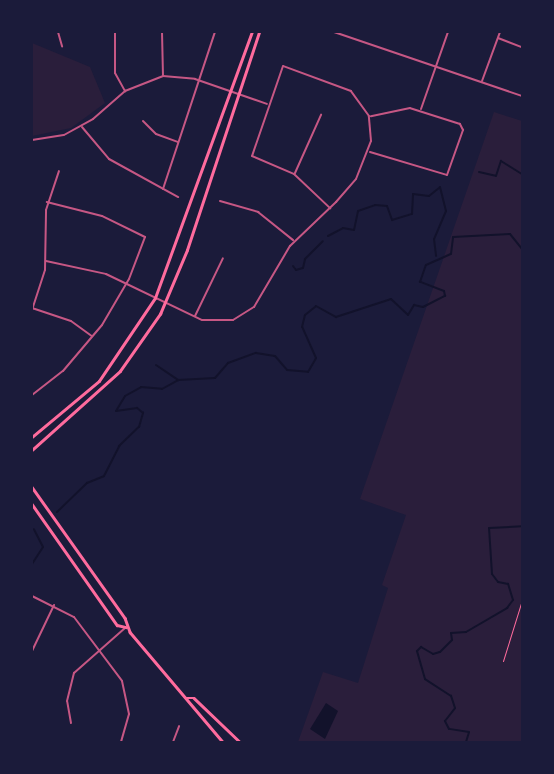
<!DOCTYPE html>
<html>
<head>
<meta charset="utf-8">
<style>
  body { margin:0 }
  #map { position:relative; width:554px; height:774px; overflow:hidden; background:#1b1b3a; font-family:"Nunito Sans",sans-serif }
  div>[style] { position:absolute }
  .green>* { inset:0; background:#2a1e3b }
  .water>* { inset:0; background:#12122b }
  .stream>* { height:2px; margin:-1px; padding:0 1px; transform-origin:1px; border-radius:1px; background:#12122b }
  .path>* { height:1px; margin:-0.5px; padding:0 0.5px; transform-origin:0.5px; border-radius:0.5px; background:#ff6b9d }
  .minor>* { height:2px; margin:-1px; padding:0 1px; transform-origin:1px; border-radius:1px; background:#c65784 }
  .secondary>* { height:2.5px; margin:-1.25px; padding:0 1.25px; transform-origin:1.25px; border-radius:1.25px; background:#ff6b9d }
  span { translate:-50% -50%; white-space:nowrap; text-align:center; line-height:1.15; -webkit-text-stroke:5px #1b1b3a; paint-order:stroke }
  .frame { position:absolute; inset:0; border:33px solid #1b1b3a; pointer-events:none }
</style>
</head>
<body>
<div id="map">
  <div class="green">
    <div style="clip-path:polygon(32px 43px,90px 67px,105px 103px,71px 128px,32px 136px)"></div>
    <div style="clip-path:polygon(494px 112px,522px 121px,522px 742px,298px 742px,323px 672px,358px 683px,388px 588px,382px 585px,406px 515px,360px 499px)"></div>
  </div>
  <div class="water">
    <div style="clip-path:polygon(326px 703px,338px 711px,325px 739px,310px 729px)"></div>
  </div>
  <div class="stream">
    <div style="left:479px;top:172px;width:17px;rotate:13deg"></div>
    <div style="left:496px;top:176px;width:16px;rotate:-72deg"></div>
    <div style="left:501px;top:161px;width:25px;rotate:32deg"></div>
    <div style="left:328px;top:236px;width:17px;rotate:-28deg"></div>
    <div style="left:343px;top:228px;width:11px;rotate:10deg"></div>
    <div style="left:354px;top:230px;width:19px;rotate:-78deg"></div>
    <div style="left:358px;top:211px;width:18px;rotate:-19deg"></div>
    <div style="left:375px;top:205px;width:12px;rotate:5deg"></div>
    <div style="left:387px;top:206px;width:15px;rotate:70deg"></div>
    <div style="left:392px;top:220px;width:21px;rotate:-17deg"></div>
    <div style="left:412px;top:214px;width:20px;rotate:-87deg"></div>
    <div style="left:413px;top:194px;width:16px;rotate:7deg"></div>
    <div style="left:429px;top:196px;width:14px;rotate:-39deg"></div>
    <div style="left:440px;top:187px;width:25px;rotate:76deg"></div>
    <div style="left:446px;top:211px;width:30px;rotate:113deg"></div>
    <div style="left:434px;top:239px;width:17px;rotate:83deg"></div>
    <div style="left:293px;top:266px;width:5px;rotate:53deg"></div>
    <div style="left:296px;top:270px;width:7px;rotate:-16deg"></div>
    <div style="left:303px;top:268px;width:9px;rotate:-77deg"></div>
    <div style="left:305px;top:259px;width:25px;rotate:-45deg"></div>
    <div style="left:156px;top:365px;width:27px;rotate:34deg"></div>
    <div style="left:57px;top:512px;width:42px;rotate:-44deg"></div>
    <div style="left:87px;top:483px;width:18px;rotate:-22deg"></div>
    <div style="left:104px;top:476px;width:34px;rotate:-63deg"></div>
    <div style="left:119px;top:446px;width:28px;rotate:-44deg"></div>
    <div style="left:139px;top:427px;width:15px;rotate:-74deg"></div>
    <div style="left:143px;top:413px;width:8px;rotate:-140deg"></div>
    <div style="left:137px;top:408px;width:21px;rotate:172deg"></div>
    <div style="left:116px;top:411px;width:17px;rotate:-59deg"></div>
    <div style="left:125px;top:396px;width:18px;rotate:-29deg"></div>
    <div style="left:141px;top:387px;width:21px;rotate:5deg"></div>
    <div style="left:162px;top:389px;width:18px;rotate:-29deg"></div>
    <div style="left:178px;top:380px;width:37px;rotate:-3deg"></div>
    <div style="left:215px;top:378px;width:20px;rotate:-49deg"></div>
    <div style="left:228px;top:363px;width:30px;rotate:-20deg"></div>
    <div style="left:256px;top:353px;width:19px;rotate:9deg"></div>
    <div style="left:275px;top:356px;width:18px;rotate:49deg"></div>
    <div style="left:287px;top:370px;width:21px;rotate:5deg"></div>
    <div style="left:308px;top:372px;width:16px;rotate:-60deg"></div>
    <div style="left:316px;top:358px;width:34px;rotate:-114deg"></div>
    <div style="left:302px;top:327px;width:12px;rotate:-76deg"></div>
    <div style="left:305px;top:315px;width:14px;rotate:-39deg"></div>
    <div style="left:316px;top:306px;width:23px;rotate:29deg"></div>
    <div style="left:336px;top:317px;width:58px;rotate:-18.1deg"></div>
    <div style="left:391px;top:299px;width:23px;rotate:43deg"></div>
    <div style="left:408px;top:315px;width:12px;rotate:-59deg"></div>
    <div style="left:414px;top:305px;width:9px;rotate:13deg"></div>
    <div style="left:423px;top:307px;width:25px;rotate:-27deg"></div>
    <div style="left:445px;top:296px;width:5px;rotate:-101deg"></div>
    <div style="left:444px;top:291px;width:26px;rotate:-159deg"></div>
    <div style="left:420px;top:282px;width:18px;rotate:-71deg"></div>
    <div style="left:426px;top:265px;width:27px;rotate:-24deg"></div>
    <div style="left:451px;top:254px;width:17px;rotate:-83deg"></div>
    <div style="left:453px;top:237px;width:57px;rotate:-3deg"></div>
    <div style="left:510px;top:234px;width:19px;rotate:51deg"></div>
    <div style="left:32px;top:564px;width:20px;rotate:-57deg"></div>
    <div style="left:43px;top:547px;width:20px;rotate:-117deg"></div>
    <div style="left:466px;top:742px;width:10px;rotate:-73deg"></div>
    <div style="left:469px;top:732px;width:20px;rotate:-171deg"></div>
    <div style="left:449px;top:729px;width:9px;rotate:-117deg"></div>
    <div style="left:445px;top:721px;width:16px;rotate:-52deg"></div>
    <div style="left:455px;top:708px;width:13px;rotate:-108deg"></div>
    <div style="left:451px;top:696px;width:31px;rotate:-147deg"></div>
    <div style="left:425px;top:679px;width:29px;rotate:-106deg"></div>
    <div style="left:417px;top:651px;width:6px;rotate:-45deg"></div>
    <div style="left:421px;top:647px;width:14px;rotate:30deg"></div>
    <div style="left:433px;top:654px;width:7px;rotate:-16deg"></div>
    <div style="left:440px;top:652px;width:17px;rotate:-45deg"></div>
    <div style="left:452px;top:640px;width:7px;rotate:-98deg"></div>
    <div style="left:451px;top:633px;width:15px;rotate:-4deg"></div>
    <div style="left:466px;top:632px;width:48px;rotate:-30.3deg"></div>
    <div style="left:507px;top:608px;width:10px;rotate:-53deg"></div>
    <div style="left:513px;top:600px;width:17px;rotate:-107deg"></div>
    <div style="left:508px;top:584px;width:10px;rotate:-169deg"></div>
    <div style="left:498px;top:582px;width:10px;rotate:-127deg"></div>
    <div style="left:492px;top:574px;width:46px;rotate:-93.7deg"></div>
    <div style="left:489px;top:528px;width:33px;rotate:-3deg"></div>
  </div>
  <div class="path">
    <div style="left:503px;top:661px;width:64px;rotate:-72.7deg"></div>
  </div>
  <div class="minor">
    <div style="left:58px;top:32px;width:15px;rotate:74deg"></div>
    <div style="left:115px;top:32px;width:41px;rotate:90deg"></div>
    <div style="left:115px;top:73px;width:21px;rotate:61deg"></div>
    <div style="left:162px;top:32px;width:43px;rotate:88.7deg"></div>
    <div style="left:334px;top:32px;width:199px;rotate:18.8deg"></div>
    <div style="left:498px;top:38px;width:26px;rotate:21deg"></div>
    <div style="left:482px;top:81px;width:52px;rotate:-69.8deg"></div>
    <div style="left:421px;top:109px;width:82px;rotate:-70.7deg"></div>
    <div style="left:143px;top:121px;width:18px;rotate:45deg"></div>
    <div style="left:156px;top:134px;width:23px;rotate:20deg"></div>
    <div style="left:82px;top:127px;width:42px;rotate:49.8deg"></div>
    <div style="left:109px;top:159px;width:79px;rotate:28.8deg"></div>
    <div style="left:32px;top:140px;width:32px;rotate:-9deg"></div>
    <div style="left:64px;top:135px;width:33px;rotate:-29deg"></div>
    <div style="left:93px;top:119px;width:43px;rotate:-41.2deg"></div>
    <div style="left:125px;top:91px;width:41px;rotate:-21.5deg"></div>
    <div style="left:163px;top:76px;width:32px;rotate:5deg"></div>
    <div style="left:195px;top:79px;width:76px;rotate:19.1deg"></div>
    <div style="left:370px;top:152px;width:80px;rotate:16.6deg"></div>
    <div style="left:447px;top:175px;width:48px;rotate:-70.4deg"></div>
    <div style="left:463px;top:130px;width:7px;rotate:-117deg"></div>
    <div style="left:460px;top:124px;width:52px;rotate:-162.3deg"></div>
    <div style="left:410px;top:108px;width:40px;rotate:168deg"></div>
    <div style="left:295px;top:173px;width:64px;rotate:-65.9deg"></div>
    <div style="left:163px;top:189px;width:165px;rotate:-71.7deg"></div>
    <div style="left:220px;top:201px;width:40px;rotate:16deg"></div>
    <div style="left:258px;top:212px;width:45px;rotate:38.7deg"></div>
    <div style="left:46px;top:261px;width:61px;rotate:12.2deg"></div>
    <div style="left:106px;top:274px;width:106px;rotate:25.6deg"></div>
    <div style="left:202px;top:320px;width:31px"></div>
    <div style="left:233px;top:320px;width:25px;rotate:-32deg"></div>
    <div style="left:254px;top:307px;width:71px;rotate:-59.5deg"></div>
    <div style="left:290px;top:246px;width:64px;rotate:-43.7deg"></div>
    <div style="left:336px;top:202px;width:30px;rotate:-49deg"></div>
    <div style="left:356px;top:179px;width:41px;rotate:-68.5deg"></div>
    <div style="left:371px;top:141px;width:25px;rotate:-95deg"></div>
    <div style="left:369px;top:116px;width:31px;rotate:-126deg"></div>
    <div style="left:351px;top:91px;width:72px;rotate:-159.8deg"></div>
    <div style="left:283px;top:66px;width:95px;rotate:109deg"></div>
    <div style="left:252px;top:156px;width:46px;rotate:23.2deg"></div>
    <div style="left:294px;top:174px;width:50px;rotate:43.4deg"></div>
    <div style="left:32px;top:308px;width:41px;rotate:18.4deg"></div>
    <div style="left:71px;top:321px;width:26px;rotate:36deg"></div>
    <div style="left:32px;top:310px;width:42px;rotate:-72deg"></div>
    <div style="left:45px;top:270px;width:60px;rotate:-89deg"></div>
    <div style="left:46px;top:210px;width:41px;rotate:-71.6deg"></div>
    <div style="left:195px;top:316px;width:64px;rotate:-64.2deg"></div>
    <div style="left:32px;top:395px;width:39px;rotate:-38deg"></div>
    <div style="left:63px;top:371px;width:60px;rotate:-49.7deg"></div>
    <div style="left:102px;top:325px;width:53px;rotate:-59.6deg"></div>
    <div style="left:129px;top:279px;width:45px;rotate:-69.1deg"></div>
    <div style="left:145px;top:237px;width:48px;rotate:-154deg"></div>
    <div style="left:102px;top:216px;width:57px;rotate:-165.7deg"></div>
    <div style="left:32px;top:596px;width:47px;rotate:26.6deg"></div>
    <div style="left:74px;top:617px;width:80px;rotate:53.1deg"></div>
    <div style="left:122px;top:681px;width:34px;rotate:78deg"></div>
    <div style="left:129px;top:714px;width:29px;rotate:106deg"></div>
    <div style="left:32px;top:651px;width:51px;rotate:-64.4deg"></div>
    <div style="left:71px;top:723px;width:22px;rotate:-100deg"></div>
    <div style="left:67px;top:701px;width:29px;rotate:-76deg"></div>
    <div style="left:74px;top:673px;width:68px;rotate:-41.4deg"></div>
    <div style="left:173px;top:742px;width:17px;rotate:-69deg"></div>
  </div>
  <div class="secondary">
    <div style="left:32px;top:437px;width:87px;rotate:-39.9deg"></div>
    <div style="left:99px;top:381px;width:100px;rotate:-56deg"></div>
    <div style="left:155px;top:298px;width:283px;rotate:-70deg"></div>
    <div style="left:32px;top:450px;width:118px;rotate:-41.9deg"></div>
    <div style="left:120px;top:371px;width:70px;rotate:-54.9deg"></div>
    <div style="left:160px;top:314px;width:69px;rotate:-67.1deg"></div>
    <div style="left:187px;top:250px;width:230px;rotate:-71.7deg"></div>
    <div style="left:32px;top:487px;width:161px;rotate:54.6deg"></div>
    <div style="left:125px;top:618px;width:15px;rotate:70deg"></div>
    <div style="left:130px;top:632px;width:144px;rotate:49.8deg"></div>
    <div style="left:32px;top:504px;width:148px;rotate:54.9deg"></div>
    <div style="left:117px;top:625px;width:9px;rotate:13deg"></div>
    <div style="left:187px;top:698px;width:7px"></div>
    <div style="left:194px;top:698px;width:64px;rotate:43.7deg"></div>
  </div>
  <div class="frame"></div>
</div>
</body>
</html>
